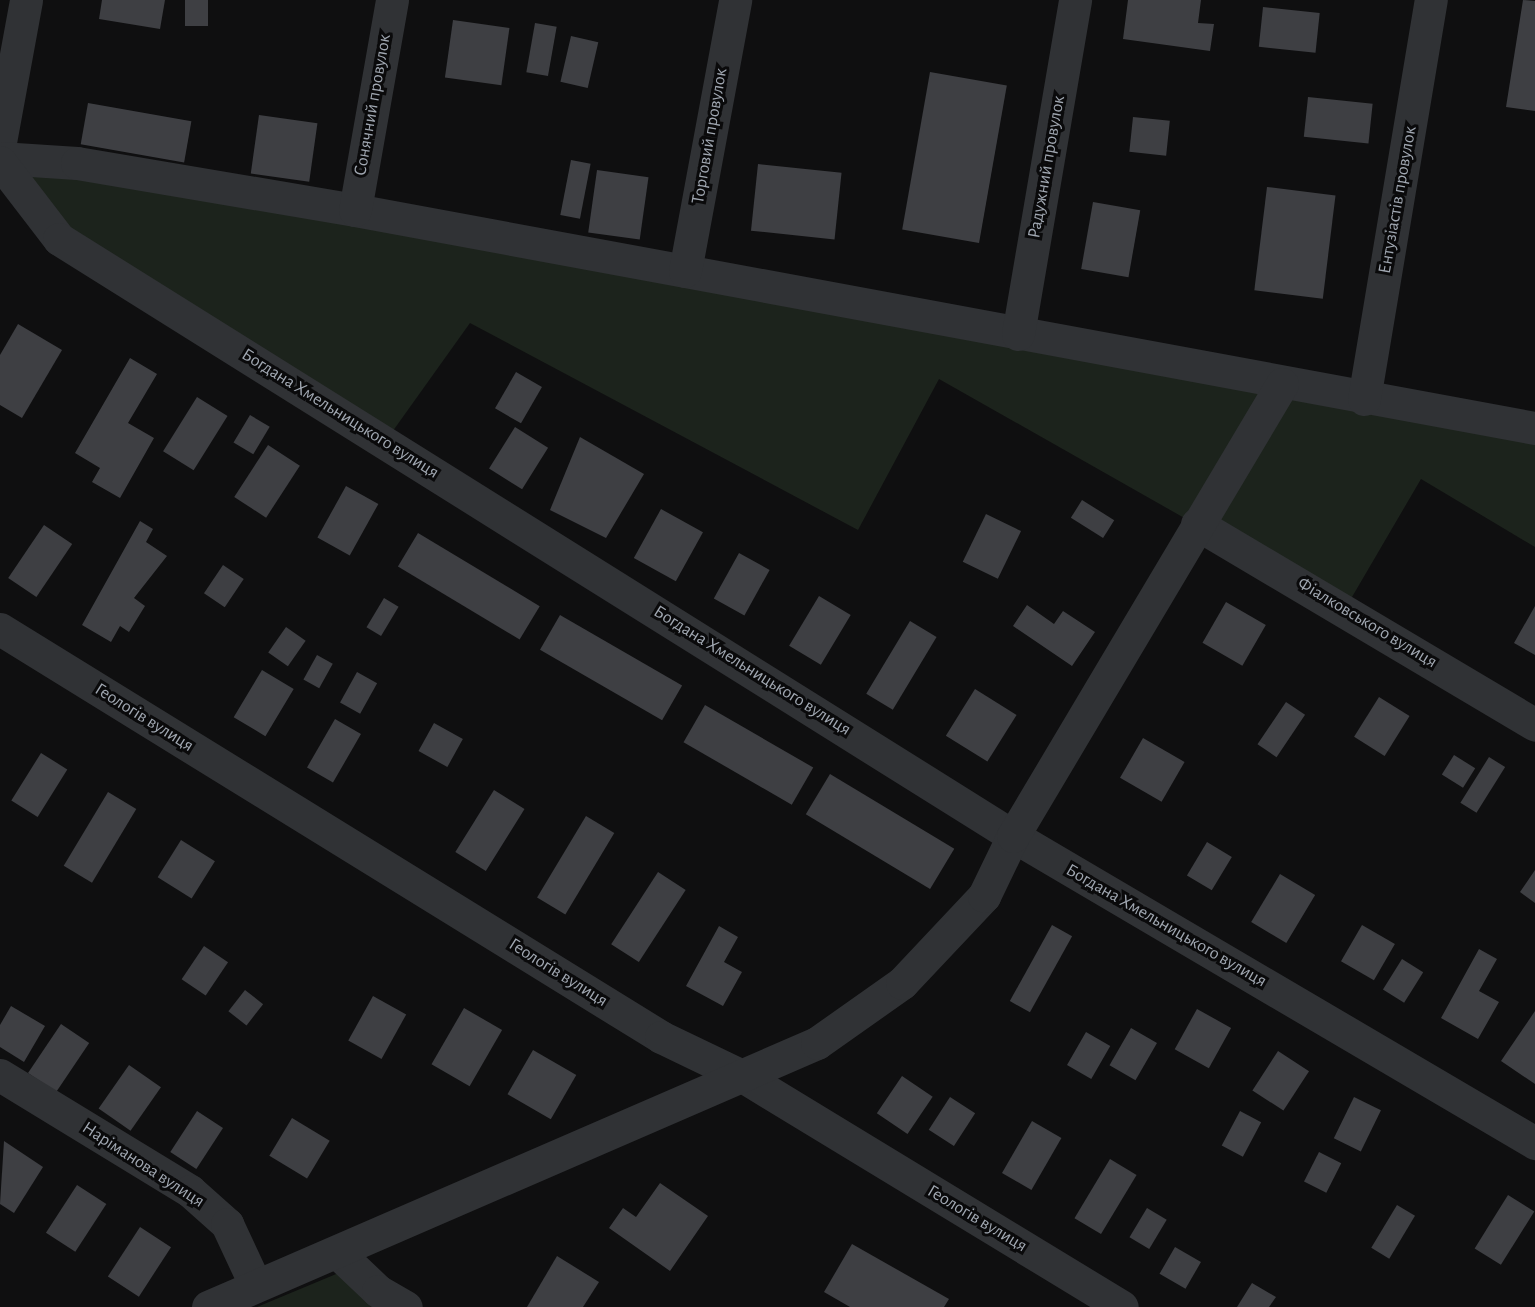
<!DOCTYPE html>
<html>
<head>
<meta charset="utf-8">
<style>
  body { margin:0 }
  #map { position:relative; width:1535px; height:1307px; overflow:hidden; background:#0f0f10; font-family:"Alegreya Sans",sans-serif }
  div>[style] { position:absolute }
  .green>* { inset:0; background:#1c231c }
  .building>* { inset:0; background:#3e3f43; transform-origin:0 0 }
  .minor>* { height:33px; margin:-16.5px; padding:0 16.5px; transform-origin:16.5px; border-radius:16.5px; background:#303235 }
  span { translate:-50% -50%; white-space:nowrap; text-align:center; line-height:1.15; -webkit-text-stroke:6px #0a0a0b; paint-order:stroke }
  .street-label { font-size:18px; color:#a0a7b1 }
</style>
</head>
<body>
<div id="map">
  <div class="green">
    <div style="clip-path:polygon(0 158px,1535px 428px,1535px 547px,1421px 479px,1345px 609px,939px 379px,858px 530px,470px 323px,385px 442px,59px 239px)"></div>
    <div style="clip-path:polygon(341px 1272px,377px 1307px,257px 1307px)"></div>
  </div>
  <div class="building">
    <div style="clip-path:polygon(102px 0,165px 0,160px 29px,99px 19px)"></div>
    <div style="left:185px;top:0;width:23px;height:26px"></div>
    <div style="clip-path:polygon(1128px 0,1201px 0,1198px 23px,1214px 24px,1210px 51px,1123px 39px)"></div>
    <div style="clip-path:polygon(1523px 0,1535px 1px,1535px 111px,1506px 107px)"></div>
    <div style="left:1263px;top:7px;width:57px;height:40px;rotate:6deg"></div>
    <div style="left:453px;top:20px;width:57px;height:58px;rotate:8deg"></div>
    <div style="left:535px;top:23px;width:22px;height:50px;rotate:10deg"></div>
    <div style="left:571px;top:36px;width:28px;height:47px;rotate:13deg"></div>
    <div style="left:930px;top:72px;width:78px;height:160px;rotate:10deg"></div>
    <div style="left:1308px;top:97px;width:65px;height:40px;rotate:6deg"></div>
    <div style="left:88px;top:103px;width:105px;height:42px;rotate:10deg"></div>
    <div style="left:259px;top:115px;width:59px;height:59px;rotate:8deg"></div>
    <div style="left:1133px;top:117px;width:37px;height:35px;rotate:6deg"></div>
    <div style="left:571px;top:160px;width:20px;height:56px;rotate:11deg"></div>
    <div style="left:758px;top:164px;width:84px;height:67px;rotate:6deg"></div>
    <div style="left:597px;top:170px;width:52px;height:63px;rotate:8deg"></div>
    <div style="left:1267px;top:187px;width:69px;height:104px;rotate:7deg"></div>
    <div style="left:1093px;top:202px;width:48px;height:68px;rotate:10deg"></div>
    <div style="clip-path:polygon(18px 324px,62px 350px,22px 418px,0 405px,0 355px)"></div>
    <div style="clip-path:polygon(130px 358px,157px 374px,128px 423px,154px 438px,120px 498px,92px 482px,100px 468px,75px 453px)"></div>
    <div style="left:516px;top:372px;width:30px;height:42px;rotate:30deg"></div>
    <div style="left:197px;top:397px;width:36px;height:64px;rotate:32deg"></div>
    <div style="left:250px;top:415px;width:23px;height:32px;rotate:31deg"></div>
    <div style="left:515px;top:427px;width:39px;height:49px;rotate:32deg"></div>
    <div style="clip-path:polygon(580px 437px,644px 474px,606px 538px,550px 510px)"></div>
    <div style="left:268px;top:445px;width:38px;height:62px;rotate:33deg"></div>
    <div style="left:346px;top:486px;width:37px;height:59px;rotate:29deg"></div>
    <div style="left:1082px;top:500px;width:38px;height:21px;rotate:32deg"></div>
    <div style="left:661px;top:509px;width:48px;height:56px;rotate:29deg"></div>
    <div style="left:986px;top:514px;width:39px;height:53px;rotate:26deg"></div>
    <div style="clip-path:polygon(140px 521px,153px 529px,146px 542px,167px 556px,134px 598px,145px 606px,129px 632px,120px 626px,111px 642px,82px 625px)"></div>
    <div style="left:44px;top:525px;width:34px;height:64px;rotate:34deg"></div>
    <div style="left:418px;top:533px;width:142px;height:39px;rotate:31deg"></div>
    <div style="left:739px;top:553px;width:35px;height:52px;rotate:29deg"></div>
    <div style="left:223px;top:565px;width:25px;height:34px;rotate:34deg"></div>
    <div style="left:819px;top:596px;width:37px;height:58px;rotate:31deg"></div>
    <div style="left:384px;top:598px;width:17px;height:34px;rotate:31deg"></div>
    <div style="left:1226px;top:602px;width:46px;height:47px;rotate:30deg"></div>
    <div style="clip-path:polygon(1027px 605px,1054px 624px,1063px 611px,1095px 632px,1072px 666px,1013px 626px)"></div>
    <div style="clip-path:polygon(1535px 606px,1535px 655px,1514px 643px)"></div>
    <div style="left:560px;top:615px;width:141px;height:40px;rotate:30deg"></div>
    <div style="left:910px;top:621px;width:31px;height:85px;rotate:31deg"></div>
    <div style="left:286px;top:627px;width:24px;height:31px;rotate:35deg"></div>
    <div style="left:317px;top:655px;width:18px;height:28px;rotate:29deg"></div>
    <div style="left:262px;top:670px;width:37px;height:55px;rotate:31deg"></div>
    <div style="left:357px;top:672px;width:23px;height:35px;rotate:29deg"></div>
    <div style="left:975px;top:689px;width:49px;height:55px;rotate:32deg"></div>
    <div style="left:1379px;top:697px;width:36px;height:47px;rotate:32deg"></div>
    <div style="left:1286px;top:702px;width:23px;height:51px;rotate:34deg"></div>
    <div style="left:705px;top:705px;width:125px;height:43px;rotate:30deg"></div>
    <div style="left:335px;top:719px;width:30px;height:56px;rotate:30deg"></div>
    <div style="left:434px;top:723px;width:33px;height:32px;rotate:29deg"></div>
    <div style="left:1143px;top:738px;width:48px;height:46px;rotate:30deg"></div>
    <div style="left:41px;top:753px;width:31px;height:56px;rotate:32deg"></div>
    <div style="left:1454px;top:755px;width:25px;height:23px;rotate:32deg"></div>
    <div style="left:1489px;top:757px;width:19px;height:54px;rotate:32deg"></div>
    <div style="left:830px;top:774px;width:145px;height:47px;rotate:31deg"></div>
    <div style="left:494px;top:790px;width:36px;height:73px;rotate:32deg"></div>
    <div style="left:108px;top:792px;width:33px;height:86px;rotate:31deg"></div>
    <div style="left:586px;top:816px;width:33px;height:95px;rotate:31deg"></div>
    <div style="left:181px;top:840px;width:40px;height:44px;rotate:32deg"></div>
    <div style="left:1207px;top:842px;width:29px;height:39px;rotate:31deg"></div>
    <div style="clip-path:polygon(1535px 870px,1535px 903px,1520px 892px)"></div>
    <div style="left:658px;top:872px;width:33px;height:86px;rotate:33deg"></div>
    <div style="left:1280px;top:874px;width:41px;height:56px;rotate:31deg"></div>
    <div style="left:1052px;top:925px;width:23px;height:87px;rotate:29deg"></div>
    <div style="left:1362px;top:925px;width:38px;height:42px;rotate:30deg"></div>
    <div style="clip-path:polygon(719px 926px,738px 937px,724px 962px,742px 972px,723px 1006px,686px 986px)"></div>
    <div style="left:204px;top:946px;width:29px;height:40px;rotate:34deg"></div>
    <div style="clip-path:polygon(1479px 949px,1497px 959px,1479px 991px,1499px 1002px,1478px 1039px,1441px 1018px)"></div>
    <div style="left:1402px;top:959px;width:25px;height:36px;rotate:32deg"></div>
    <div style="left:245px;top:990px;width:23px;height:27px;rotate:38deg"></div>
    <div style="left:373px;top:996px;width:38px;height:51px;rotate:29deg"></div>
    <div style="clip-path:polygon(11px 1006px,45px 1026px,24px 1062px,0 1047px,0 1025px)"></div>
    <div style="left:464px;top:1008px;width:44px;height:65px;rotate:30deg"></div>
    <div style="left:1197px;top:1009px;width:39px;height:46px;rotate:29deg"></div>
    <div style="clip-path:polygon(1535px 1011px,1535px 1084px,1501px 1061px)"></div>
    <div style="left:61px;top:1024px;width:34px;height:59px;rotate:34deg"></div>
    <div style="left:1131px;top:1028px;width:30px;height:43px;rotate:30deg"></div>
    <div style="left:1086px;top:1032px;width:28px;height:38px;rotate:30deg"></div>
    <div style="left:533px;top:1050px;width:50px;height:51px;rotate:30deg"></div>
    <div style="left:1278px;top:1051px;width:37px;height:47px;rotate:33deg"></div>
    <div style="left:129px;top:1065px;width:39px;height:53px;rotate:35deg"></div>
    <div style="left:902px;top:1076px;width:37px;height:45px;rotate:34deg"></div>
    <div style="left:950px;top:1097px;width:30px;height:39px;rotate:33deg"></div>
    <div style="left:1354px;top:1097px;width:30px;height:46px;rotate:26deg"></div>
    <div style="left:197px;top:1111px;width:31px;height:49px;rotate:33deg"></div>
    <div style="left:1240px;top:1111px;width:24px;height:39px;rotate:28deg"></div>
    <div style="left:292px;top:1118px;width:44px;height:44px;rotate:31deg"></div>
    <div style="left:1032px;top:1121px;width:34px;height:60px;rotate:30deg"></div>
    <div style="clip-path:polygon(4px 1141px,43px 1167px,14px 1213px,0 1204px)"></div>
    <div style="left:1319px;top:1152px;width:25px;height:33px;rotate:27deg"></div>
    <div style="left:1110px;top:1159px;width:31px;height:69px;rotate:31deg"></div>
    <div style="clip-path:polygon(660px 1183px,708px 1216px,670px 1271px,609px 1228px,623px 1208px,636px 1217px)"></div>
    <div style="left:77px;top:1185px;width:35px;height:57px;rotate:33deg"></div>
    <div style="left:1508px;top:1195px;width:31px;height:63px;rotate:32deg"></div>
    <div style="left:1397px;top:1205px;width:21px;height:50px;rotate:31deg"></div>
    <div style="left:1147px;top:1208px;width:23px;height:34px;rotate:31deg"></div>
    <div style="left:140px;top:1227px;width:37px;height:59px;rotate:33deg"></div>
    <div style="clip-path:polygon(852px 1244px,949px 1299px,944px 1307px,850px 1307px,824px 1292px)"></div>
    <div style="left:1175px;top:1247px;width:30px;height:31px;rotate:30deg"></div>
    <div style="clip-path:polygon(557px 1256px,599px 1282px,583px 1307px,527px 1307px)"></div>
    <div style="clip-path:polygon(1252px 1283px,1276px 1297px,1269px 1307px,1237px 1307px)"></div>
  </div>
  <div class="minor">
    <div style="left:0;top:142px;width:144px;rotate:-79.6deg"></div>
    <div style="left:0;top:158px;width:77px;rotate:3.7deg"></div>
    <div style="left:77px;top:163px;width:282px;rotate:9.6deg"></div>
    <div style="left:355px;top:210px;width:1200px;rotate:10.47deg"></div>
    <div style="left:0;top:162px;width:97px;rotate:52.5deg"></div>
    <div style="left:59px;top:239px;width:1125px;rotate:32.04deg"></div>
    <div style="left:1013px;top:836px;width:606px;rotate:30.46deg"></div>
    <div style="left:355px;top:210px;width:213px;rotate:-80deg"></div>
    <div style="left:685px;top:271px;width:276px;rotate:-79.5deg"></div>
    <div style="left:1018px;top:334px;width:339px;rotate:-80.3deg"></div>
    <div style="left:1364px;top:399px;width:405px;rotate:-80.5deg"></div>
    <div style="left:1197px;top:524px;width:393px;rotate:30.7deg"></div>
    <div style="left:0;top:629px;width:777px;rotate:31.68deg"></div>
    <div style="left:661px;top:1037px;width:92px;rotate:25.7deg"></div>
    <div style="left:744px;top:1077px;width:442px;rotate:31.3deg"></div>
    <div style="left:0;top:1075px;width:223px;rotate:31.4deg"></div>
    <div style="left:190px;top:1191px;width:50px;rotate:41.7deg"></div>
    <div style="left:227px;top:1224px;width:66px;rotate:65deg"></div>
    <div style="left:338px;top:1253px;width:55px;rotate:43.5deg"></div>
    <div style="left:378px;top:1291px;width:32px;rotate:30deg"></div>
    <div style="left:208px;top:1307px;width:664px;rotate:-23.44deg"></div>
    <div style="left:817px;top:1043px;width:104px;rotate:-35.2deg"></div>
    <div style="left:902px;top:983px;width:120px;rotate:-46.7deg"></div>
    <div style="left:984px;top:896px;width:67px;rotate:-64.2deg"></div>
    <div style="left:1013px;top:836px;width:526px;rotate:-59.24deg"></div>
  </div>
  <div class="street-label">
    <span style="left:373px;top:105px;rotate:-80deg">Сонячний провулок</span>
    <span style="left:710px;top:136px;rotate:-80deg">Торговий провулок</span>
    <span style="left:1047px;top:167px;rotate:-80deg">Радужний провулок</span>
    <span style="left:1398px;top:200px;rotate:-80deg">Ентузіастів провулок</span>
    <span style="left:340px;top:414px;rotate:32deg">Богдана Хмельницького вулиця</span>
    <span style="left:1367px;top:623px;rotate:31deg">Фіалковського вулиця</span>
    <span style="left:752px;top:671px;rotate:32deg">Богдана Хмельницького вулиця</span>
    <span style="left:144px;top:718px;rotate:32deg">Геологів вулиця</span>
    <span style="left:1166px;top:926px;rotate:30deg">Богдана Хмельницького вулиця</span>
    <span style="left:558px;top:973px;rotate:32deg">Геологів вулиця</span>
    <span style="left:143px;top:1165px;rotate:33deg">Наріманова вулиця</span>
    <span style="left:977px;top:1219px;rotate:31deg">Геологів вулиця</span>
  </div>
</div>
</body>
</html>
